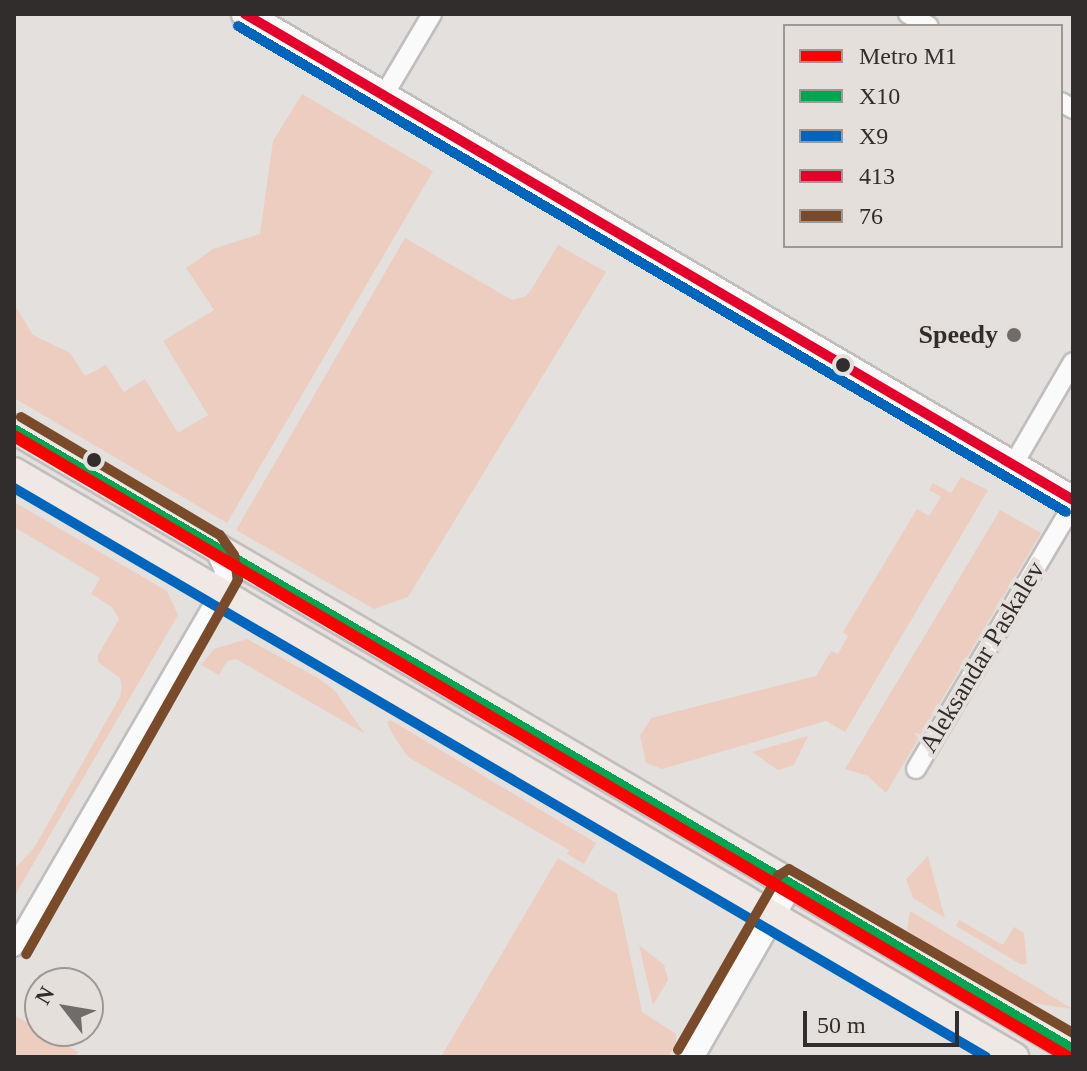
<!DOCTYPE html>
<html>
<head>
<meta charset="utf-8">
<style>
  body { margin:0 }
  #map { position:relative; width:1087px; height:1071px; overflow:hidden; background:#e3e0de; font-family:"Times New Roman",serif }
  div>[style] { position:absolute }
  .green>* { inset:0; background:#edcdc0 }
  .roads { filter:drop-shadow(2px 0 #c1bebe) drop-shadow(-2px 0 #c1bebe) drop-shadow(0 2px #c1bebe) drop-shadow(0 -2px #c1bebe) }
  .street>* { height:18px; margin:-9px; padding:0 9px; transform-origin:9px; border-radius:9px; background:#fbfafa }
  .secondary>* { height:26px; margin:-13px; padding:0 13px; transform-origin:13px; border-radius:13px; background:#fbfafa }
  .primary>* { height:28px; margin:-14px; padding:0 14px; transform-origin:14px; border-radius:14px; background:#f0e8e5 }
  .bus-1>* { height:10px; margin:-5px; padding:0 5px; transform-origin:5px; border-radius:5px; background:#00a651 }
  .bus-2>* { height:10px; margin:-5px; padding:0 5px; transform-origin:5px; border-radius:5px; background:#0065bd }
  .bus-3>* { height:10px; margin:-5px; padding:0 5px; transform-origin:5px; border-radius:5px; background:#e4002b }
  .bus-4>* { height:10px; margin:-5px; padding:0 5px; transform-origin:5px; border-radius:5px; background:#7a4b2a }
  .metro-1>* { height:12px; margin:-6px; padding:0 6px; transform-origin:6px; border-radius:6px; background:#f00 }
  .dots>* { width:22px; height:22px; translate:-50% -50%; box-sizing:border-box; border:4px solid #e5dfdc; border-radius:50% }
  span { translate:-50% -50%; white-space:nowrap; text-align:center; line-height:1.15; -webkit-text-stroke:8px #e5dfdc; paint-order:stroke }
  .poi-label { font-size:26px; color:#302d2c; font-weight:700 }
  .right { translate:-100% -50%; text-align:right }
  .street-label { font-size:26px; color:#302d2c }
  .frame { position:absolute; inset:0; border:16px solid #302d2c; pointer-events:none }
  .legend { position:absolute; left:783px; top:24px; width:280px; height:224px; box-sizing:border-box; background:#e5dfdc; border:2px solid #9d9896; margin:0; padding:10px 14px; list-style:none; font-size:24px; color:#302d2c }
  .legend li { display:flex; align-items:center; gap:16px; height:40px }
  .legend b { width:40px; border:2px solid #9d9896 }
  .north { position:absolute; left:24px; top:967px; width:80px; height:80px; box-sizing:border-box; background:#e5dfdc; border:2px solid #9d9896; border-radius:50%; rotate:301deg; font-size:22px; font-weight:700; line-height:32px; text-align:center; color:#302d2c }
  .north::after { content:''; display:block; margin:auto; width:28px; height:36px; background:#6f6c6a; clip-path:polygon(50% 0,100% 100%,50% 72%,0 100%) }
  .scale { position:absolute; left:803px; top:1011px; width:156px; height:36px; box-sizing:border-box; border:4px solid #302d2c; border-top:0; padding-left:10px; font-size:24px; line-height:28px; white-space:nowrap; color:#302d2c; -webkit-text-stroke:6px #e5dfdc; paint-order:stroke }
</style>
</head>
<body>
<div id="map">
  <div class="green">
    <div style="clip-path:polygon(302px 94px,433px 171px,227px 523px,14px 398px,14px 304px,33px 335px,70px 353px,85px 376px,106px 365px,124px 392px,145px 379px,178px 433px,208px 415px,163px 341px,214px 310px,186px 268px,213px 249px,260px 234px,273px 141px)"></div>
    <div style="clip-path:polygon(405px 238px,512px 300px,526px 296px,531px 290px,558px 245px,606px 272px,408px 597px,374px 609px,236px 530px)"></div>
    <div style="clip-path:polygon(961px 477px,988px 490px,845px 732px,826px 721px,662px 769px,646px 763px,640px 736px,651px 718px,816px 676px,831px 651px,838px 654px,848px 636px,843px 632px,917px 509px,929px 516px,941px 497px,929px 490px,933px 483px,951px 493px)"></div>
    <div style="clip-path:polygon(14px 502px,167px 591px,178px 615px,14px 897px,14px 869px,34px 848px,120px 697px,122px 687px,120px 678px,98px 662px,98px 655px,119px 619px,112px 607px,91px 594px,100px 578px,14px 527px)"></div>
    <div style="clip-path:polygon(1000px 510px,1041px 533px,886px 793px,868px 776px,845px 769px)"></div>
    <div style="clip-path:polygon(247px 639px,318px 678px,335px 691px,364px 733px,236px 659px,227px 661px,219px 675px,201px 665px,214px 649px)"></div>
    <div style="clip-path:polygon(390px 720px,596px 843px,584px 864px,567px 854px,569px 850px,408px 757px,393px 735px,387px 722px)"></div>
    <div style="clip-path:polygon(808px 736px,794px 765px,778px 770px,752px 752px)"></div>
    <div style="clip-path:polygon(928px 856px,945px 918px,913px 898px,906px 879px)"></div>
    <div style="clip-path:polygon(558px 858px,617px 894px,642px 1012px,676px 1034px,676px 1044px,668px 1057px,441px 1057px)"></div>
    <div style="clip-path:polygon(910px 911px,1073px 1009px,1026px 1002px,907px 930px)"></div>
    <div style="clip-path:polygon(959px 920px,1003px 945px,1014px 927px,1024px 933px,1027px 963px,1022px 965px,956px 926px)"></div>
    <div style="clip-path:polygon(639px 945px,664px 965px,668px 980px,653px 1005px)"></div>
    <div style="clip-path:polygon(14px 1015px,78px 1052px,75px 1057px,14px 1057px)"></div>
  </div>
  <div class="roads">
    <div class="street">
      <div style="left:908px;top:14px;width:24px;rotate:30deg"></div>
      <div style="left:384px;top:95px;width:94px;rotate:-59.3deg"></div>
      <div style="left:1061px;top:102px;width:14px;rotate:30deg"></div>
      <div style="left:1013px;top:465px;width:119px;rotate:-59.8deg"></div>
      <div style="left:916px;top:769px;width:307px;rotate:-59.3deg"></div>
      <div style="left:14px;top:947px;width:411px;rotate:-59.8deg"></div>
      <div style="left:221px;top:592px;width:22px;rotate:-82deg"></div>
      <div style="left:224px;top:570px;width:23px;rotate:-115deg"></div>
    </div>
    <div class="secondary">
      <div style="left:245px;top:14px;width:960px;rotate:30.41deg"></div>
      <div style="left:690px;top:1057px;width:201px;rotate:-60.1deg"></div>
    </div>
    <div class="primary">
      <div style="left:14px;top:429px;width:1227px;rotate:30.35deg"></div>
      <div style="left:14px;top:472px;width:1159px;rotate:30.33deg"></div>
    </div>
  </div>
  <div class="bus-1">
    <div style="left:14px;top:429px;width:1227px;rotate:30.35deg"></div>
  </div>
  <div class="bus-2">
    <div style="left:238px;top:26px;width:960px;rotate:30.41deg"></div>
    <div style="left:14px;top:488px;width:1126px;rotate:30.34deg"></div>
  </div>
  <div class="bus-3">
    <div style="left:245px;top:14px;width:960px;rotate:30.41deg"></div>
  </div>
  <div class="bus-4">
    <div style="left:21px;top:417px;width:231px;rotate:30.7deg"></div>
    <div style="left:220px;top:535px;width:24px;rotate:55deg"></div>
    <div style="left:234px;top:555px;width:25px;rotate:81deg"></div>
    <div style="left:238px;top:580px;width:430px;rotate:119.5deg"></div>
    <div style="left:678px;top:1050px;width:201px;rotate:-60.1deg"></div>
    <div style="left:778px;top:876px;width:13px;rotate:-32deg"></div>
    <div style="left:789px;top:869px;width:328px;rotate:30deg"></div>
  </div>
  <div class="metro-1">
    <div style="left:14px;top:436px;width:1223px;rotate:30.51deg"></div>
  </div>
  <div class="dots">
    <div style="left:1014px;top:335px;background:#6f6c6a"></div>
    <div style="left:843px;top:365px;background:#302d2c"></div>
    <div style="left:94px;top:460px;background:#302d2c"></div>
  </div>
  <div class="poi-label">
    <span class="right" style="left:998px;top:335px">Speedy</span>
  </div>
  <div class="street-label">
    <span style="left:982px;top:657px;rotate:-59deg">Aleksandar Paskalev</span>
  </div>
  <div class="frame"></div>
  <ul class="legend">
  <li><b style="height:10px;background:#f00"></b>Metro M1</li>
  <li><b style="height:10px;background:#00a651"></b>Х10</li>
  <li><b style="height:10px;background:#0065bd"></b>Х9</li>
  <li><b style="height:10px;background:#e4002b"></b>413</li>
  <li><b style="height:10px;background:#7a4b2a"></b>76</li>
  </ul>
  <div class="north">N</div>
  <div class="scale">50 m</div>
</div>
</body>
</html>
